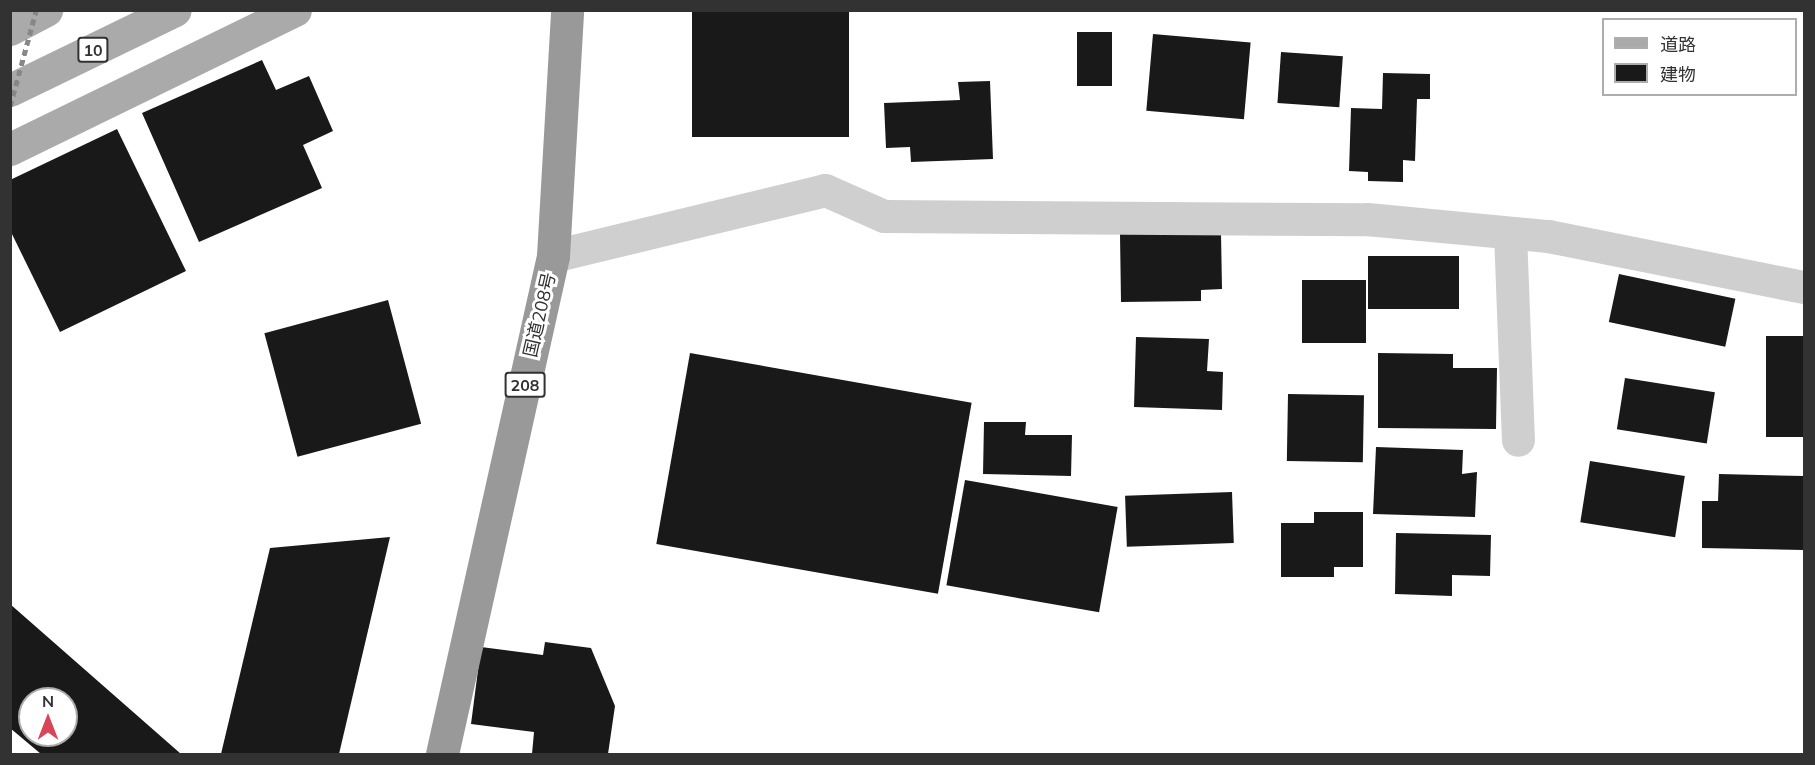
<!DOCTYPE html>
<html>
<head>
<meta charset="utf-8">
<style>
  body { margin:0 }
  #map { position:relative; width:1815px; height:765px; overflow:hidden; background:#fff; font-family:Mulish,"Noto Sans JP",sans-serif }
  div>[style] { position:absolute }
  .building>* { inset:0; background:#191919; transform-origin:0 0 }
  .street>* { height:33px; margin:-16.5px; padding:0 16.5px; transform-origin:16.5px; border-radius:16.5px; background:#cfcfcf }
  .primary>* { height:33px; margin:-16.5px; padding:0 16.5px; transform-origin:16.5px; border-radius:16.5px; background:#aaa }
  .highway>* { height:33px; margin:-16.5px; padding:0 16.5px; transform-origin:16.5px; border-radius:16.5px; background:#999 }
  .rail>* { height:4.5px; margin-top:-2.25px; transform-origin:0; background:repeating-linear-gradient(90deg,#878787 0 6px,transparent 0 10.5px) }
  span { translate:-50% -50%; white-space:nowrap; text-align:center; line-height:1.15; -webkit-text-stroke:6px #fff; paint-order:stroke }
  .shield-label span { padding:2px 4px; background:#fff; border:2px solid; border-radius:4px; -webkit-text-stroke-width:0 }
  .shield-label { font-size:16px; color:#323232; font-weight:700 }
  .street-label { font-size:18px; color:#323232 }
  .frame { position:absolute; inset:0; border:12px solid #323232; pointer-events:none }
  .legend { position:absolute; left:1602px; top:18px; width:195px; height:78px; box-sizing:border-box; background:#fff; border:2px solid #adadad; margin:0; padding:8px 10px; list-style:none; font-size:18px; color:#323232 }
  .legend li { display:flex; align-items:center; gap:12px; height:30px }
  .legend b { width:30px; border:2px solid #adadad }
  .north { position:absolute; left:18px; top:687px; width:60px; height:60px; box-sizing:border-box; background:#fff; border:2px solid #adadad; border-radius:50%; rotate:0deg; font-size:16px; font-weight:700; line-height:24px; text-align:center; color:#323232 }
  .north::after { content:''; display:block; margin:auto; width:21px; height:27px; background:#d84557; clip-path:polygon(50% 0,100% 100%,50% 72%,0 100%) }
</style>
</head>
<body>
<div id="map">
  <div class="building">
    <div style="left:692px;top:10px;width:157px;height:127px"></div>
    <div style="left:1077px;top:32px;width:35px;height:54px"></div>
    <div style="left:1153px;top:34px;width:98px;height:77px;rotate:5deg"></div>
    <div style="left:1281px;top:52px;width:62px;height:51px;rotate:4deg"></div>
    <div style="clip-path:polygon(262px 60px,276px 90px,309px 76px,333px 131px,303px 145px,322px 188px,199px 242px,142px 113px)"></div>
    <div style="clip-path:polygon(1383px 73px,1430px 74px,1430px 99px,1417px 99px,1415px 161px,1403px 160px,1403px 182px,1368px 181px,1368px 172px,1349px 171px,1351px 108px,1382px 109px)"></div>
    <div style="clip-path:polygon(990px 81px,993px 159px,911px 162px,910px 147px,886px 148px,884px 103px,960px 100px,958px 82px)"></div>
    <div style="clip-path:polygon(117px 129px,186px 271px,60px 332px,10px 230px,10px 180px)"></div>
    <div style="clip-path:polygon(1221px 233px,1222px 289px,1201px 290px,1201px 301px,1121px 302px,1120px 234px)"></div>
    <div style="left:1459px;top:256px;width:53px;height:91px;rotate:90deg"></div>
    <div style="left:1619px;top:274px;width:119px;height:49px;rotate:12deg"></div>
    <div style="left:1302px;top:280px;width:64px;height:63px"></div>
    <div style="left:388px;top:300px;width:128px;height:128px;rotate:75deg"></div>
    <div style="left:1766px;top:336px;width:38px;height:101px"></div>
    <div style="clip-path:polygon(1136px 337px,1209px 339px,1207px 371px,1223px 372px,1222px 410px,1134px 407px)"></div>
    <div style="left:690px;top:353px;width:286px;height:194px;rotate:10deg"></div>
    <div style="clip-path:polygon(1378px 353px,1453px 354px,1453px 368px,1497px 368px,1496px 429px,1378px 428px)"></div>
    <div style="left:1625px;top:378px;width:91px;height:52px;rotate:9deg"></div>
    <div style="left:1288px;top:394px;width:76px;height:67px;rotate:1deg"></div>
    <div style="clip-path:polygon(984px 422px,1026px 422px,1025px 435px,1072px 435px,1071px 476px,983px 474px)"></div>
    <div style="clip-path:polygon(1376px 447px,1463px 450px,1462px 474px,1477px 472px,1475px 517px,1373px 514px)"></div>
    <div style="left:1590px;top:461px;width:96px;height:62px;rotate:9deg"></div>
    <div style="clip-path:polygon(1719px 474px,1804px 476px,1804px 550px,1702px 548px,1702px 501px,1718px 501px)"></div>
    <div style="left:965px;top:480px;width:155px;height:107px;rotate:10deg"></div>
    <div style="left:1232px;top:492px;width:51px;height:107px;rotate:88deg"></div>
    <div style="clip-path:polygon(1314px 512px,1363px 512px,1363px 567px,1334px 567px,1334px 577px,1281px 577px,1281px 523px,1314px 523px)"></div>
    <div style="clip-path:polygon(1396px 533px,1491px 535px,1490px 576px,1452px 575px,1452px 596px,1395px 594px)"></div>
    <div style="clip-path:polygon(390px 537px,339px 754px,221px 754px,270px 548px)"></div>
    <div style="clip-path:polygon(evenodd,10px 604px,181px 754px,41px 754px,10px 728px,10px 604px,30px 699px,66px 699px,66px 735px,30px 735px,30px 699px)"></div>
    <div style="clip-path:polygon(545px 642px,591px 648px,615px 706px,608px 754px,532px 754px,534px 732px,471px 724px,481px 647px,543px 655px)"></div>
  </div>
  <div class="street">
    <div style="left:1510px;top:233px;width:207px;rotate:87.8deg"></div>
    <div style="left:553px;top:256px;width:280px;rotate:-13.6deg"></div>
    <div style="left:825px;top:190px;width:64px;rotate:23.8deg"></div>
    <div style="left:884px;top:216px;width:483px;rotate:0.4deg"></div>
    <div style="left:1367px;top:219px;width:182px;rotate:5.4deg"></div>
    <div style="left:1548px;top:236px;width:261px;rotate:11.3deg"></div>
  </div>
  <div class="primary">
    <div style="left:10px;top:29px;width:41px;rotate:-27.8deg"></div>
    <div style="left:10px;top:90px;width:183px;rotate:-25.9deg"></div>
    <div style="left:10px;top:149px;width:317px;rotate:-26deg"></div>
  </div>
  <div class="highway">
    <div style="left:442px;top:754px;width:510px;rotate:-77.43deg"></div>
    <div style="left:553px;top:256px;width:246px;rotate:-86.7deg"></div>
  </div>
  <div class="rail">
    <div style="left:10px;top:106px;width:99px;rotate:-74.8deg"></div>
  </div>
  <div class="shield-label">
    <span style="left:93px;top:50px">10</span>
    <span style="left:525px;top:385px">208</span>
  </div>
  <div class="street-label">
    <span style="left:540px;top:315px;rotate:-77deg">国道208号</span>
  </div>
  <div class="frame"></div>
  <ul class="legend">
  <li><b style="height:8px;background:#aaa"></b>道路</li>
  <li><b style="height:16px;background:#191919"></b>建物</li>
  </ul>
  <div class="north">N</div>
</div>
</body>
</html>
